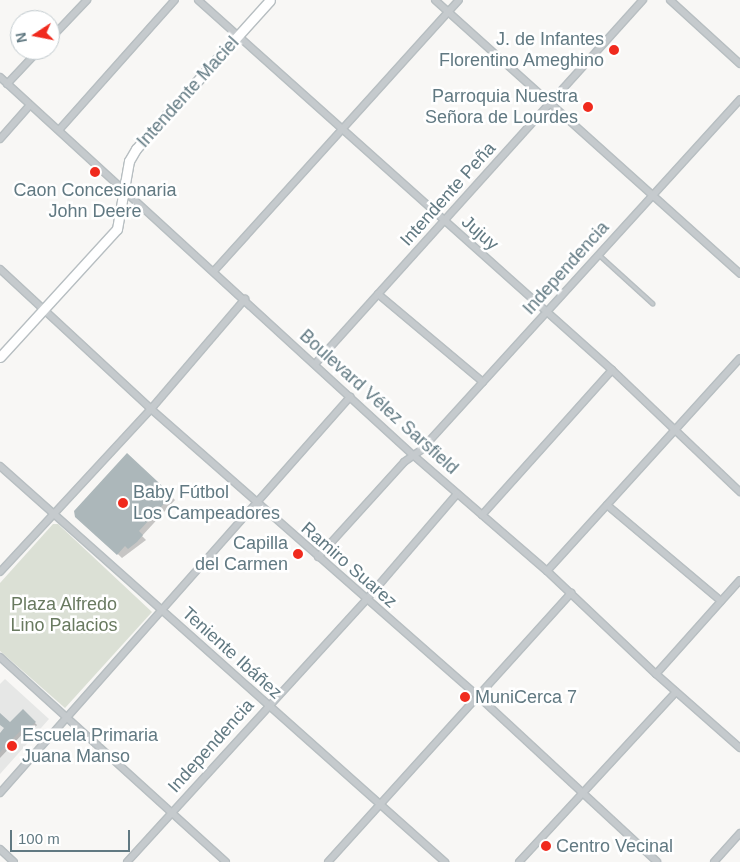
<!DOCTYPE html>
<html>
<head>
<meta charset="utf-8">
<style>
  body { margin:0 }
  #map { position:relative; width:740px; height:862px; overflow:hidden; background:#f8f7f5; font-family:Helvetica,sans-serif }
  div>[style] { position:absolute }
  .built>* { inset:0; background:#e6e7e6 }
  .green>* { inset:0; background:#dbe0d5 }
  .shadow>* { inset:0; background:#0003 }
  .building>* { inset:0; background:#acb7ba }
  .roads { filter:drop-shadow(1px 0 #b7bec1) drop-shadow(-1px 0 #b7bec1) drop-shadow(0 1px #b7bec1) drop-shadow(0 -1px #b7bec1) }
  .service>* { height:3px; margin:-1.5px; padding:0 1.5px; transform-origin:1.5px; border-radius:1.5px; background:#c5cacd }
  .minor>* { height:6px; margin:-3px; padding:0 3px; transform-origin:3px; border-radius:3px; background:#c5cacd }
  .secondary>* { height:9px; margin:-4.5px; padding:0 4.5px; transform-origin:4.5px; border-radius:4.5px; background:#fff }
  .dots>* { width:14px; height:14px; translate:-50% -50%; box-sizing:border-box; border:2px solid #fff; border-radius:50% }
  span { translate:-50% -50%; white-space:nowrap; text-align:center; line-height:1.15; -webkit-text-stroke:5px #fff; paint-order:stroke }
  .poi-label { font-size:18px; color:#617982 }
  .right { translate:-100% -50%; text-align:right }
  .left { translate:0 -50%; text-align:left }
  .street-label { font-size:18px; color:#617982 }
  .park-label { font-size:18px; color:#697a60 }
  .north { position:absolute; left:10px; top:10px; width:50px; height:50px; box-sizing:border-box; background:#fff; border:1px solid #c0c9cd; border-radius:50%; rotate:259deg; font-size:14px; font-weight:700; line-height:20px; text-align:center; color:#617982 }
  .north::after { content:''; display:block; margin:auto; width:18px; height:22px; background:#f02a1d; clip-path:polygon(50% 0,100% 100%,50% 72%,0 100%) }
  .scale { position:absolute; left:10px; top:830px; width:120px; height:22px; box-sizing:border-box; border:2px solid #617982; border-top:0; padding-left:6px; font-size:15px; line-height:18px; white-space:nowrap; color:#617982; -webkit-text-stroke:4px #fff; paint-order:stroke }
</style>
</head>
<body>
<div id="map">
  <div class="built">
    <div style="clip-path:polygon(5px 679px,49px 719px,0 774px,0 684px)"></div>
  </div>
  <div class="green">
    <div style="clip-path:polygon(53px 524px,58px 524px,152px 612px,65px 708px,0 651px,0 583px)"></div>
  </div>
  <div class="shadow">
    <div style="clip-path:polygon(127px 455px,175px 500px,142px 536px,146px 540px,122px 558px,75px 513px)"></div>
    <div style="clip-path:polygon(23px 711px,37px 725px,33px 730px,29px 727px,0 758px,0 735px,6px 729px,0 723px,0 714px,10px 724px)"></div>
  </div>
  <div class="building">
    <div style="clip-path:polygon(127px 453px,172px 495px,139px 531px,143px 535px,137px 542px,128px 549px,125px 546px,117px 555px,75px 517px,74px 511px)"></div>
    <div style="clip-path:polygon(23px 709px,36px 722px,29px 728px,26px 725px,0 752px,0 733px,4px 728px,0 725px,0 713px,10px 722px)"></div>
  </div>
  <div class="roads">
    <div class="service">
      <div style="left:599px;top:255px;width:72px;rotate:42.2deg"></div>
    </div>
    <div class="minor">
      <div style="left:198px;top:0;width:555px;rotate:41.79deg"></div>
      <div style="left:612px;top:370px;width:177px;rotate:43.6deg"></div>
      <div style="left:435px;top:0;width:410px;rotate:41.9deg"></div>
      <div style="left:670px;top:0;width:95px;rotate:42.4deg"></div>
      <div style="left:50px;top:39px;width:54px;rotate:-46.5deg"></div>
      <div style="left:0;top:77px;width:560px;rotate:42.47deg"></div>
      <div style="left:413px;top:455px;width:177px;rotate:40.9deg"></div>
      <div style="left:547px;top:571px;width:150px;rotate:43.4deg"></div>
      <div style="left:656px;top:674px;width:112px;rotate:41.4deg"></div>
      <div style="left:7px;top:84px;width:47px;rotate:-46.7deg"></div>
      <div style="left:59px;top:130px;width:174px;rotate:-48.3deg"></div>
      <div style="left:0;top:139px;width:45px;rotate:-48.6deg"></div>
      <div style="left:0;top:269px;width:206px;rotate:42.8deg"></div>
      <div style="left:151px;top:409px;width:435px;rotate:41.3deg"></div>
      <div style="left:478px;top:696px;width:244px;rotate:42.8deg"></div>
      <div style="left:214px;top:271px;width:365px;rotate:-47.9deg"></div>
      <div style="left:378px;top:294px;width:137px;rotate:40deg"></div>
      <div style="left:315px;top:364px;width:490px;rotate:-48deg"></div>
      <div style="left:0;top:466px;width:596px;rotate:41.67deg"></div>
      <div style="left:607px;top:505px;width:149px;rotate:40.1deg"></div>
      <div style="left:482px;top:515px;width:195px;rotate:-48.1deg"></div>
      <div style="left:318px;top:557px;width:128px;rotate:-47.8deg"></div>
      <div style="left:404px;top:462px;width:21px;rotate:-35deg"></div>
      <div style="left:421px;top:450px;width:474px;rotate:-47.7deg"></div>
      <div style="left:547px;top:571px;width:287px;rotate:-47.8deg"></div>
      <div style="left:0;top:572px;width:222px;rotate:-47.2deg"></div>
      <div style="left:151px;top:409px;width:145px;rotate:-49.5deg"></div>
      <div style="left:0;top:657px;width:305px;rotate:42.2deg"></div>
      <div style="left:656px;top:674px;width:126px;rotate:-48.2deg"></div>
      <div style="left:0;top:793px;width:529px;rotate:-48.53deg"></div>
      <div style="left:0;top:849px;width:19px;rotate:43deg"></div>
      <div style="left:127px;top:862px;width:355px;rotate:-47.6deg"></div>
      <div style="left:366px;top:600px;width:140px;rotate:-49.4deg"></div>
      <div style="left:328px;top:862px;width:363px;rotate:-47.9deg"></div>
      <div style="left:519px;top:862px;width:231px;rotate:-47.3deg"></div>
      <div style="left:714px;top:862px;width:39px;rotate:-48deg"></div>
    </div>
    <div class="secondary">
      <div style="left:0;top:357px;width:173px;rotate:-47.6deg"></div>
      <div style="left:117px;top:229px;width:69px;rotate:-80deg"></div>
      <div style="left:129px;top:161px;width:14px;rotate:-60deg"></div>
      <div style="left:136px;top:149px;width:200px;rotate:-48deg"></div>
    </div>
  </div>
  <div class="dots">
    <div style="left:614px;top:50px;background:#f02a1d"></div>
    <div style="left:588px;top:107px;background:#f02a1d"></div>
    <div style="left:95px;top:172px;background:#f02a1d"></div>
    <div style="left:123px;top:503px;background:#f02a1d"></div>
    <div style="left:298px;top:554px;background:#f02a1d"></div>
    <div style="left:465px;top:697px;background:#f02a1d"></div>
    <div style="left:12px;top:746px;background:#f02a1d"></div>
    <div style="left:546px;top:846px;background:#f02a1d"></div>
  </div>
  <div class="poi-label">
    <span class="right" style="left:604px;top:50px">J. de Infantes<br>Florentino Ameghino</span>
    <span class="right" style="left:578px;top:107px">Parroquia Nuestra<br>Señora de Lourdes</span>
    <span style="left:95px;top:201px">Caon Concesionaria<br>John Deere</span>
    <span class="left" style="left:133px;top:503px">Baby Fútbol<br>Los Campeadores</span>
    <span class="right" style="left:288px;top:554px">Capilla<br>del Carmen</span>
    <span class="left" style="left:475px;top:697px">MuniCerca 7</span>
    <span class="left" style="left:22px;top:746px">Escuela Primaria<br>Juana Manso</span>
    <span class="left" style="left:556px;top:846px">Centro Vecinal</span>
  </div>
  <div class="street-label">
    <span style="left:188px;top:92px;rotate:-48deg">Intendente Maciel</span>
    <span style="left:448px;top:194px;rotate:-48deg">Intendente Peña</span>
    <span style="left:480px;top:233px;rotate:41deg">Jujuy</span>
    <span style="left:566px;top:268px;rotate:-48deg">Independencia</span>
    <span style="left:379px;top:402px;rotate:42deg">Boulevard Vélez Sarsfield</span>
    <span style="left:349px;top:565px;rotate:41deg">Ramiro Suarez</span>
    <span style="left:232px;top:653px;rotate:42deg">Teniente Ibáñez</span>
    <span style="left:211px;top:746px;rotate:-48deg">Independencia</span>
  </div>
  <div class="park-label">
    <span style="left:64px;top:615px">Plaza Alfredo<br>Lino Palacios</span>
  </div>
  <div class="north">N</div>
  <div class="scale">100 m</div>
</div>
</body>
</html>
